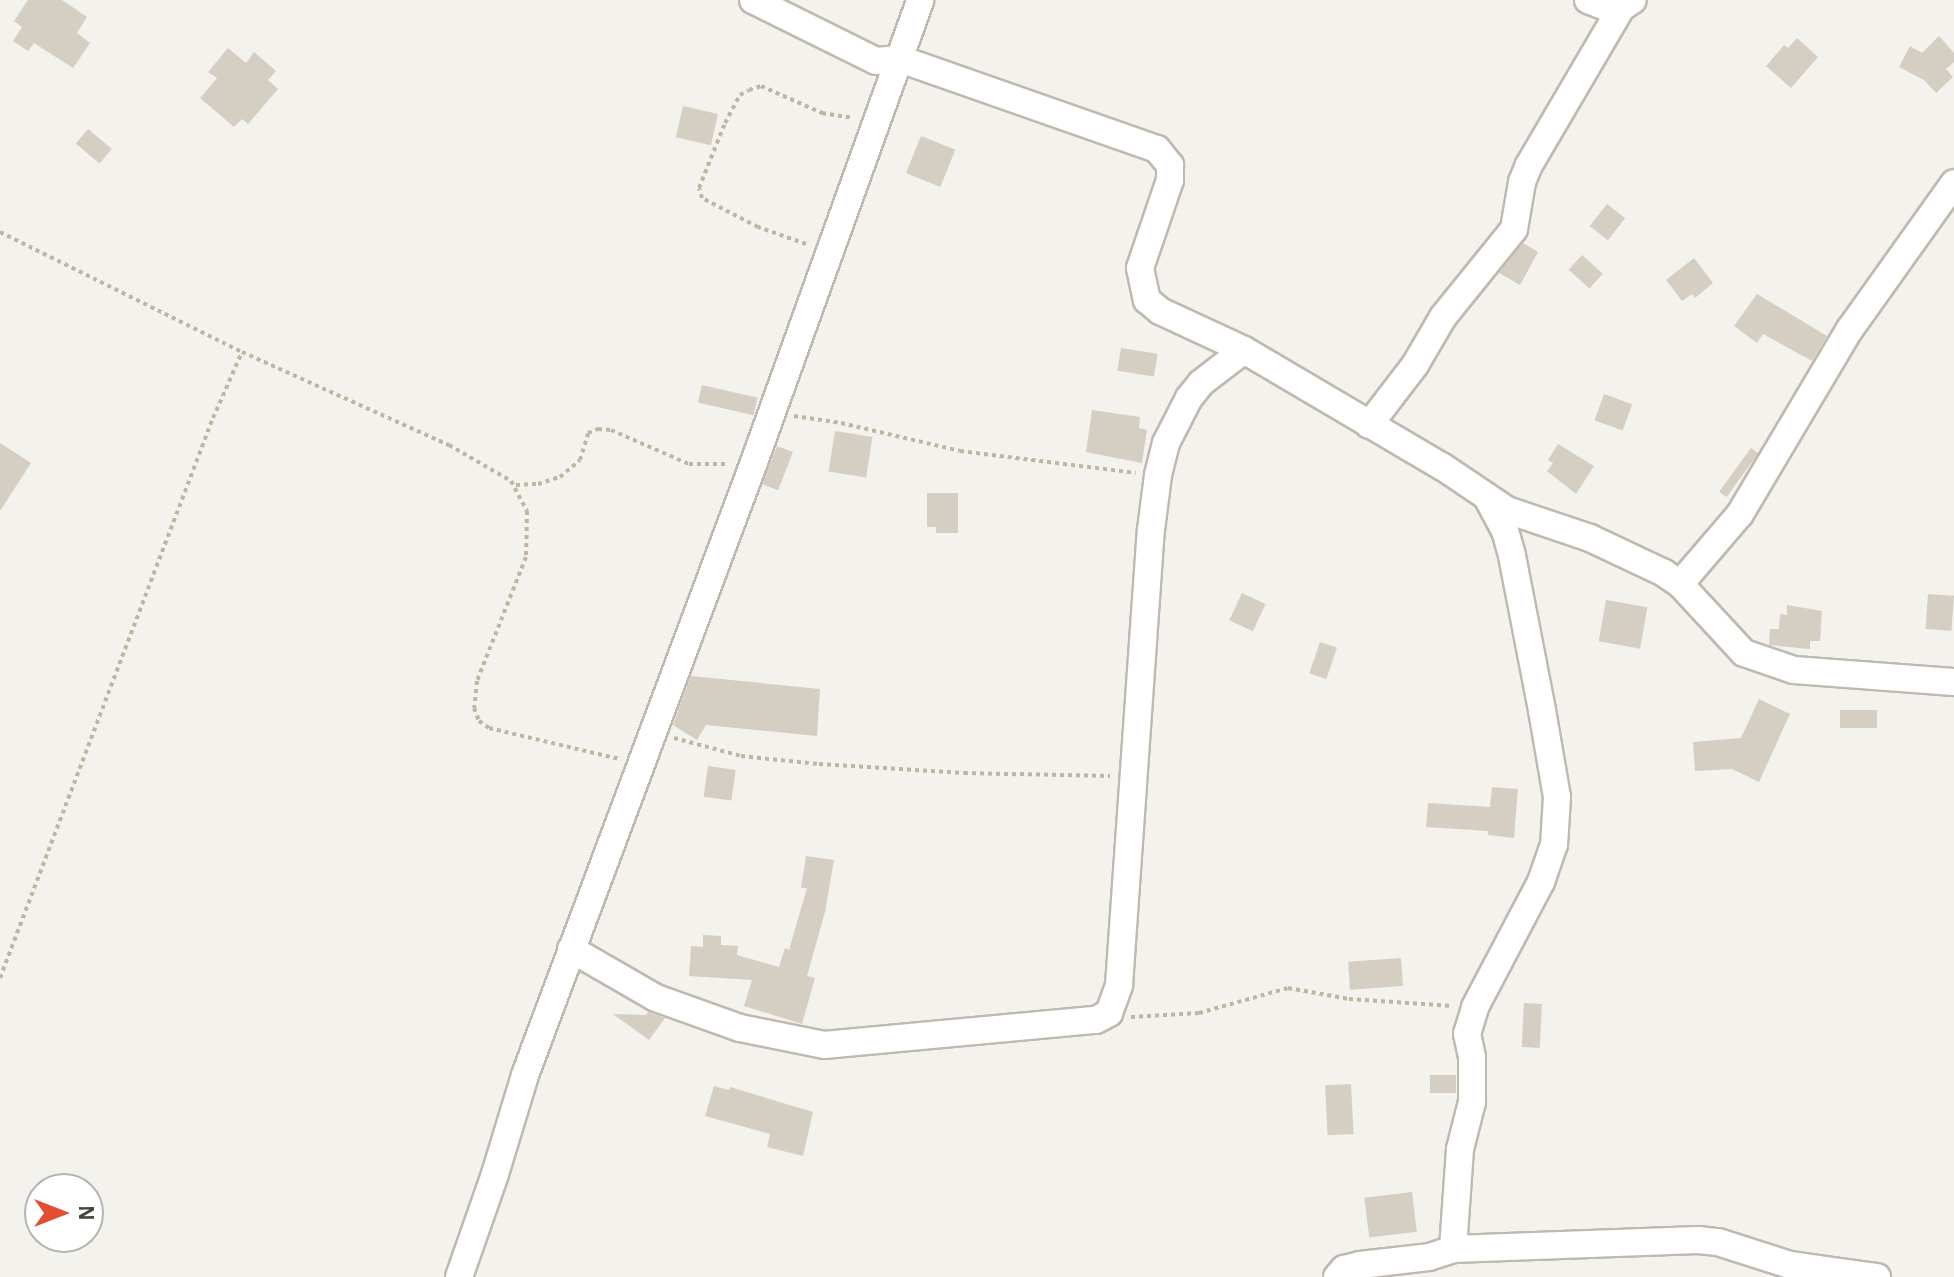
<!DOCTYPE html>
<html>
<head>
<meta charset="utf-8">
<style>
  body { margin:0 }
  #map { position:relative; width:1954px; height:1277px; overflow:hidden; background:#f4f2ec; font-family:"Alegreya Sans",sans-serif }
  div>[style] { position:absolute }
  .building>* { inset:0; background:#d5cec2; transform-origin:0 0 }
  .path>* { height:4px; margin-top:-2px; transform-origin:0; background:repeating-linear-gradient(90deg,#bfb5a2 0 4px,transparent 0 8px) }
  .roads { filter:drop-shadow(2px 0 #bfb9af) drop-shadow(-2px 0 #bfb9af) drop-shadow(0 2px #bfb9af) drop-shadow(0 -2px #bfb9af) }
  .minor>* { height:26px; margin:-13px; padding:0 13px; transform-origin:13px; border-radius:13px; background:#fff }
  span { translate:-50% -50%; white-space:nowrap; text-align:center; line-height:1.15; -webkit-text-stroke:8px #fff; paint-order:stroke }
  .north { position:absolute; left:24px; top:1173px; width:80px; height:80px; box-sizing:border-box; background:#fff; border:2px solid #b6b4b0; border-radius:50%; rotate:90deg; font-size:22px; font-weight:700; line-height:32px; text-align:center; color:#48433a }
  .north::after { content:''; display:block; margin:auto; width:28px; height:36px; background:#e44d33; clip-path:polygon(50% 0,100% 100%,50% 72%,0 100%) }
</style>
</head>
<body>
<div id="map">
  <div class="building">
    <div style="clip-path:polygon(28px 0,62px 0,87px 17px,77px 33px,90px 43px,73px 68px,34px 43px,28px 51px,13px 41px,22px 27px,14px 21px)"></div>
    <div style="clip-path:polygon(1939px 36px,1954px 53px,1954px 62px,1946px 69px,1953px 77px,1936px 93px,1924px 80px,1899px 67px,1910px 46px,1922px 53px)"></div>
    <div style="clip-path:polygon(1797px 38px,1818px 57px,1791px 88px,1766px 66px,1784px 45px,1788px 48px)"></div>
    <div style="clip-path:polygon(228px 48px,246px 63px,254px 52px,276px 71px,268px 80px,278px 89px,248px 124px,242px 119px,234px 127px,200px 98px,217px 78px,208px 72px)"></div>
    <div style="left:683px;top:106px;width:36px;height:32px;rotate:13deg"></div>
    <div style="left:88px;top:129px;width:31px;height:19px;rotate:40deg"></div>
    <div style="left:921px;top:136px;width:37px;height:40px;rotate:22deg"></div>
    <div style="left:1607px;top:204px;width:23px;height:28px;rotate:38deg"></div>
    <div style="clip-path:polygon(1523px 243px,1538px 252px,1520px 285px,1499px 273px)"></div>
    <div style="left:1582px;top:255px;width:28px;height:20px;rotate:42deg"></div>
    <div style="clip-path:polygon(1694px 258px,1713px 283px,1695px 298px,1692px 294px,1682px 301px,1666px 280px)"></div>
    <div style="clip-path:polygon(1757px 294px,1827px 336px,1812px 361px,1763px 334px,1757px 343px,1734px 326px)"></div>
    <div style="left:1121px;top:348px;width:37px;height:23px;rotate:9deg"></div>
    <div style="left:702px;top:385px;width:57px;height:18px;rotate:13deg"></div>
    <div style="left:1604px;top:394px;width:30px;height:28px;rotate:20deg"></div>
    <div style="clip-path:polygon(1092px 410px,1140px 417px,1139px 428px,1147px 430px,1142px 463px,1086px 452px)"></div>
    <div style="left:835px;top:431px;width:38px;height:41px;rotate:9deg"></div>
    <div style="clip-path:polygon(0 443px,31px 463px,0 511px)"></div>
    <div style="clip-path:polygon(1558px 444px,1594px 466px,1576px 494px,1547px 471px,1553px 463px,1548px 460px)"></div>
    <div style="left:777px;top:446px;width:17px;height:41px;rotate:21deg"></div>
    <div style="left:1751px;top:448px;width:9px;height:54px;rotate:36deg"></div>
    <div style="clip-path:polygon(927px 493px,958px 493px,958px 533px,936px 533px,936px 527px,927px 527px)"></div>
    <div style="left:1242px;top:593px;width:26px;height:30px;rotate:25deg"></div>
    <div style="left:1928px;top:594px;width:26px;height:35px;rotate:4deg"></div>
    <div style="left:1606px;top:600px;width:42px;height:42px;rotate:10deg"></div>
    <div style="clip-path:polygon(1787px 605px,1822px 611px,1820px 641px,1810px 641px,1810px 649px,1769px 645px,1770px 629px,1779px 629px,1780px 614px,1787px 615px)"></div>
    <div style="left:1320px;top:642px;width:18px;height:33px;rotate:19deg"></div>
    <div style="clip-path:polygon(691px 676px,820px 689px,817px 736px,706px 725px,697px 740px,673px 725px)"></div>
    <div style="clip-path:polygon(1759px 699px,1790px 714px,1759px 782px,1732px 769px,1695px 771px,1693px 742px,1741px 738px)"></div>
    <div style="left:1840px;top:710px;width:37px;height:18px"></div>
    <div style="left:708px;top:766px;width:28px;height:31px;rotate:8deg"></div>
    <div style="clip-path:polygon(1492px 787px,1518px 789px,1514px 838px,1488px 835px,1488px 831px,1426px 827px,1428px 803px,1490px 807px)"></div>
    <div style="clip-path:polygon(806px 856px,834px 860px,825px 912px,807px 976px,815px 978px,802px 1024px,744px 1006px,752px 980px,689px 976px,691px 946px,703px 947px,703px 935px,721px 936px,721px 945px,738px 946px,737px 955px,779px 967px,785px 948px,789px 950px,807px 888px,801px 888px)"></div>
    <div style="left:1401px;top:958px;width:28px;height:53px;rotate:86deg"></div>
    <div style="left:1524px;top:1003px;width:18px;height:44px;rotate:3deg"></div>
    <div style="clip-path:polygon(648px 1012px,665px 1018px,649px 1040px,613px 1014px,646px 1015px)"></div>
    <div style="left:1430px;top:1075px;width:26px;height:18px"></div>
    <div style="left:1351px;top:1084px;width:50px;height:26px;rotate:87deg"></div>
    <div style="clip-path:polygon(714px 1086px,729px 1090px,730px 1087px,813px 1112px,803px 1156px,767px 1147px,770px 1134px,705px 1116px)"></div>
    <div style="left:1412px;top:1192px;width:40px;height:48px;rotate:83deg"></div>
  </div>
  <div class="path">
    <div style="left:0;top:232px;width:270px;rotate:26.4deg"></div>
    <div style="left:242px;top:352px;width:227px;rotate:24.2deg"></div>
    <div style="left:449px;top:445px;width:72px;rotate:30.1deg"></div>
    <div style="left:511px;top:481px;width:34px;rotate:62deg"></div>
    <div style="left:527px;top:511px;width:46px;rotate:91.2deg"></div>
    <div style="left:526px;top:557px;width:133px;rotate:111.6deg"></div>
    <div style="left:477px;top:681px;width:27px;rotate:96deg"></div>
    <div style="left:474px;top:708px;width:14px;rotate:69deg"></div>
    <div style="left:479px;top:721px;width:12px;rotate:35deg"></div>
    <div style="left:489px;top:728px;width:134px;rotate:13.4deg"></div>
    <div style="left:806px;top:244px;width:51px;rotate:-160.5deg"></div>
    <div style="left:758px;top:227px;width:63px;rotate:-152.6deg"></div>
    <div style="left:702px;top:198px;width:10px;rotate:-107deg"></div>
    <div style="left:699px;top:188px;width:70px;rotate:-68.2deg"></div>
    <div style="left:725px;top:123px;width:32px;rotate:-62deg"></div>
    <div style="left:740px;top:95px;width:10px;rotate:-29deg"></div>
    <div style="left:749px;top:90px;width:13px;rotate:-18deg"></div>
    <div style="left:761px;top:86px;width:67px;rotate:23.9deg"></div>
    <div style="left:822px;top:113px;width:30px;rotate:9deg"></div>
    <div style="left:794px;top:416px;width:48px;rotate:8.5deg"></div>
    <div style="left:841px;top:423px;width:122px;rotate:13.2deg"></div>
    <div style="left:960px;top:451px;width:177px;rotate:7.1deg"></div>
    <div style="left:516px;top:485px;width:22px;rotate:-3deg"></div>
    <div style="left:538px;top:484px;width:23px;rotate:-18deg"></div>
    <div style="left:560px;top:477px;width:26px;rotate:-40deg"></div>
    <div style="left:580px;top:460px;width:28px;rotate:-73deg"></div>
    <div style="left:588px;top:433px;width:11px;rotate:-22deg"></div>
    <div style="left:598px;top:429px;width:13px;rotate:4deg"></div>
    <div style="left:611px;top:430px;width:85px;rotate:23.6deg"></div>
    <div style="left:689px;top:464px;width:38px"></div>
    <div style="left:674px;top:738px;width:69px;rotate:15deg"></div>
    <div style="left:741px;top:756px;width:78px;rotate:5.9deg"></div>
    <div style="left:819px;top:764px;width:145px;rotate:3.6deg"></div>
    <div style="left:964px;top:773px;width:146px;rotate:1.2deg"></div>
    <div style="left:0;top:978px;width:599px;rotate:-69.18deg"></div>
    <div style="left:213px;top:418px;width:72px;rotate:-66.3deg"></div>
    <div style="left:1131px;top:1017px;width:68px;rotate:-3.4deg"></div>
    <div style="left:1199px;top:1013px;width:92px;rotate:-15.7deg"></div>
    <div style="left:1288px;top:988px;width:62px;rotate:10.2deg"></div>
    <div style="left:1349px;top:999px;width:104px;rotate:3.9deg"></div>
  </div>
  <div class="roads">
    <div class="minor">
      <div style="left:753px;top:0;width:137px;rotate:26.4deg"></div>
      <div style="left:876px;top:61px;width:24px;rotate:-5deg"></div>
      <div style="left:900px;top:59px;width:272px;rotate:19.3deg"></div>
      <div style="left:1157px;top:149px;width:21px;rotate:51deg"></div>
      <div style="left:1170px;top:165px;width:15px;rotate:90deg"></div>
      <div style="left:1170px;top:180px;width:93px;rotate:108.8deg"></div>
      <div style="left:1140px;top:268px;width:33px;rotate:78deg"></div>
      <div style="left:1147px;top:300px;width:17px;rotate:40deg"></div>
      <div style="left:1160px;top:311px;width:93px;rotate:24.9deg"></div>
      <div style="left:1244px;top:350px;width:231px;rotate:30.5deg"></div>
      <div style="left:1443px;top:467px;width:77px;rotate:33.9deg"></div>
      <div style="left:1507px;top:510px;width:88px;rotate:18.6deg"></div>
      <div style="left:1590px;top:538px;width:82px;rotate:25.3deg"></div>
      <div style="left:1664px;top:573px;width:19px;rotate:35deg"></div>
      <div style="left:1680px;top:584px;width:94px;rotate:47.2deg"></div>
      <div style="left:1744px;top:653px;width:53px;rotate:18.8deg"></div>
      <div style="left:1794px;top:670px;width:160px;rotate:4.3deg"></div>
      <div style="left:1588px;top:0;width:26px;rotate:21deg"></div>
      <div style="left:1612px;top:9px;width:9px;rotate:-6deg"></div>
      <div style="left:1621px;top:8px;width:14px;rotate:-34deg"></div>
      <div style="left:1369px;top:425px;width:76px;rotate:-52.5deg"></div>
      <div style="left:1415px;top:365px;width:56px;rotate:-59.7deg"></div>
      <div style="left:1443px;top:317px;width:113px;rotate:-51.1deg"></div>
      <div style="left:1514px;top:229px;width:48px;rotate:-80.3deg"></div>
      <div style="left:1522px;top:182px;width:18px;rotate:-68deg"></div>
      <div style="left:1529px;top:165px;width:182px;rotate:-59.6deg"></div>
      <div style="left:1680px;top:584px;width:92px;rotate:-49.4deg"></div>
      <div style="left:1740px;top:514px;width:215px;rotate:-59.3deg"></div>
      <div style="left:1850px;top:329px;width:179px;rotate:-54.5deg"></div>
      <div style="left:571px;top:949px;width:98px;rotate:30deg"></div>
      <div style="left:656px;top:998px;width:89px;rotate:19.7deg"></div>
      <div style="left:740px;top:1028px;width:86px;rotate:11.4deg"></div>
      <div style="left:824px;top:1045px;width:273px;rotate:-5.3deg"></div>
      <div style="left:1096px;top:1020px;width:15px;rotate:-28deg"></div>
      <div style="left:1109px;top:1013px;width:30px;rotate:-70deg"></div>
      <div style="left:1119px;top:985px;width:456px;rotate:-86deg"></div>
      <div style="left:1151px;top:530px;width:55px;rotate:-82.7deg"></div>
      <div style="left:1158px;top:475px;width:33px;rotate:-76deg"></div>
      <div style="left:1166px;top:443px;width:51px;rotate:-62.9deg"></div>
      <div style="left:1189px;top:398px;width:19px;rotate:-51deg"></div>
      <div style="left:1201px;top:383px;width:54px;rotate:-37.5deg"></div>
      <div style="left:1453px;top:1249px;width:245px;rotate:-2.1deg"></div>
      <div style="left:1698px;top:1240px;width:20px;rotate:6deg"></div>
      <div style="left:1718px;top:1242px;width:76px;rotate:17.7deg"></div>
      <div style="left:1790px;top:1265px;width:88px;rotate:7.9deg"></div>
      <div style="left:459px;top:1277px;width:109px;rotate:-70.7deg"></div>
      <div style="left:495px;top:1174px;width:103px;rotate:-73.1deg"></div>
      <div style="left:525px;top:1075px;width:651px;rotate:-69.51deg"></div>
      <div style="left:753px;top:465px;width:494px;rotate:-70.2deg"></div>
      <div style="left:1337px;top:1277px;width:11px;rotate:-49deg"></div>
      <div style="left:1344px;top:1269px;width:16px;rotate:-14deg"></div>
      <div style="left:1360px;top:1265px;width:69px;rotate:-6.6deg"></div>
      <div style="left:1429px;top:1257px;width:25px;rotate:-18deg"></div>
      <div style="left:1453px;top:1249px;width:100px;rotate:-86deg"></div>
      <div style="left:1460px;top:1149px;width:49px;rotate:-75.7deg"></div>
      <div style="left:1472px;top:1102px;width:45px;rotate:-90deg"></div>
      <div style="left:1472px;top:1057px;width:24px;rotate:-102deg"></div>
      <div style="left:1467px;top:1034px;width:28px;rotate:-73deg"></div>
      <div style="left:1475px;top:1007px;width:141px;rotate:-62.2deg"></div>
      <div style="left:1541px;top:882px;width:39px;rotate:-71deg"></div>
      <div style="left:1554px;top:845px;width:48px;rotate:-86.4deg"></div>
      <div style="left:1557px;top:797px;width:88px;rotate:-99.8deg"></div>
      <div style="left:1542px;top:710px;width:158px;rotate:-101deg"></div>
      <div style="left:1512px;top:555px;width:25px;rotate:-106deg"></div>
      <div style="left:1505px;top:531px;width:36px;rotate:-118deg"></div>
    </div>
  </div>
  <div class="north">N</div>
</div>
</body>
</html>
